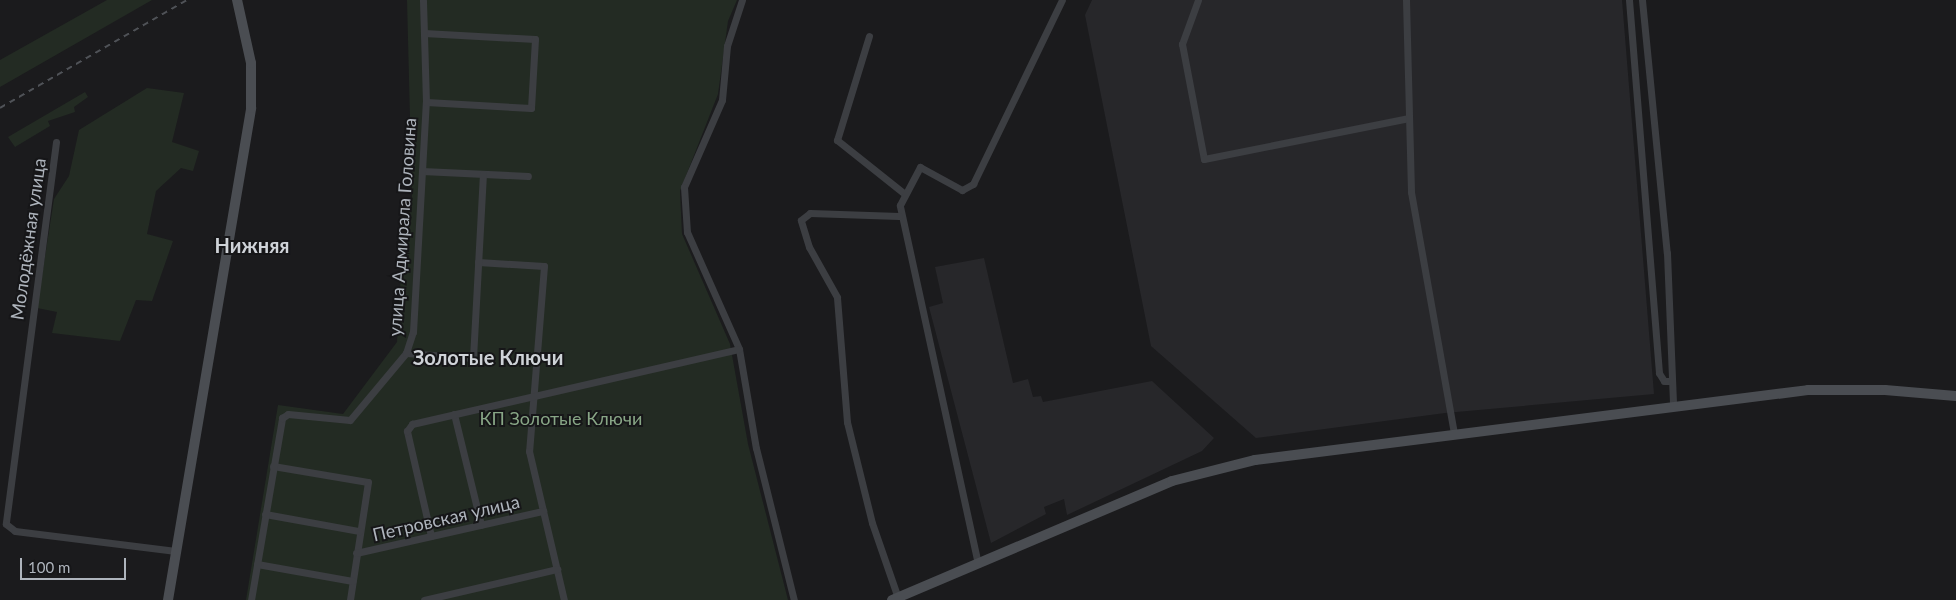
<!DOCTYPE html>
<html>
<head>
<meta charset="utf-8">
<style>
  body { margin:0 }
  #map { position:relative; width:1956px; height:600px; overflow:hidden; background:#1b1b1d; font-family:Lato,sans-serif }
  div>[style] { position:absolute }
  .built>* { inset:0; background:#27272a }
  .green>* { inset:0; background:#232b23 }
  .street>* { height:7px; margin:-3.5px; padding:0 3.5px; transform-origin:3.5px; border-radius:3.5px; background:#3c3e42 }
  .secondary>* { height:10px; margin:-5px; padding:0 5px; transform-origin:5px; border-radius:5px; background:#4a4d52 }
  .rail>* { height:2px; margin-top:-1px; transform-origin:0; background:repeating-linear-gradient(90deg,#4f5257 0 6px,transparent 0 11px) }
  span { translate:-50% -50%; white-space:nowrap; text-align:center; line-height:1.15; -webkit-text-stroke:4px #161618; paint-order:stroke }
  .street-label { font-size:18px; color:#aeb4bc }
  .park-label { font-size:18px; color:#88a686 }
  .quarter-label { font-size:20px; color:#cfd3d8; font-weight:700 }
  .scale { position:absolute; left:20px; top:558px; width:106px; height:22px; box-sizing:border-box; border:2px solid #aeb4bc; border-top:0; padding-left:6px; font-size:15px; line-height:18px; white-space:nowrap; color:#aeb4bc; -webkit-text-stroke:4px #161618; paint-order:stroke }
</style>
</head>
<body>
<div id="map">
  <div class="built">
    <div style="clip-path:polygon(1092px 0,1622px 0,1654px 394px,1445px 413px,1256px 438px,1151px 346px,1085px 15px)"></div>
    <div style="clip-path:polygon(984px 258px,1013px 383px,1028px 379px,1033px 397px,1041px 396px,1043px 402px,1152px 381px,1214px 438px,1202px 451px,1067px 515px,1064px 499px,1044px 507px,1046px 514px,991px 543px,929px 307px,943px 303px,935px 267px)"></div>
  </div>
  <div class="green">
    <div style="clip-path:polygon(107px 0,152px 0,0 87px,0 60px)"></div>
    <div style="clip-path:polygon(407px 0,737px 0,728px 21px,718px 94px,680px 191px,682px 234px,730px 344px,748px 444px,788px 600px,246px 600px,278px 405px,343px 414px,397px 342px,402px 255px,412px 196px)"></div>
    <div style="clip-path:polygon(147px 88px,184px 93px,172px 142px,199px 151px,193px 171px,181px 168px,156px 191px,147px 234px,173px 241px,152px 301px,136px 300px,120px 341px,52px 333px,57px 312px,37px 308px,54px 199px,69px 176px,79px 130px)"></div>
    <div style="clip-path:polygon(85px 92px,88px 97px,74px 107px,75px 112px,48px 121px,50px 126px,15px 147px,8px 137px)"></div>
  </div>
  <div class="street">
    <div style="left:742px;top:0;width:48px;rotate:108.1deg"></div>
    <div style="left:727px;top:46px;width:54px;rotate:95.3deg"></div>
    <div style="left:722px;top:100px;width:95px;rotate:113.6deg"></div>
    <div style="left:684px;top:187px;width:45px;rotate:86.2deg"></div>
    <div style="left:687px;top:232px;width:128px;rotate:66deg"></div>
    <div style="left:739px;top:349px;width:100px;rotate:80.3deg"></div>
    <div style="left:756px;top:448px;width:157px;rotate:76deg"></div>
    <div style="left:1198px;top:0;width:47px;rotate:110deg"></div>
    <div style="left:1182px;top:44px;width:117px;rotate:79.2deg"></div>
    <div style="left:1204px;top:159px;width:209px;rotate:-11.3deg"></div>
    <div style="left:1406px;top:0;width:192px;rotate:88.5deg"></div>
    <div style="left:1411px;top:192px;width:245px;rotate:79.9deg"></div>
    <div style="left:1629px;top:0;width:374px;rotate:85.4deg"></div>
    <div style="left:1659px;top:373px;width:9px;rotate:58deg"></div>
    <div style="left:1664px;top:381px;width:8px"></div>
    <div style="left:1642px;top:0;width:254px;rotate:84.4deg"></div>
    <div style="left:1667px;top:253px;width:152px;rotate:87.7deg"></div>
    <div style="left:424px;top:33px;width:111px;rotate:3.1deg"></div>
    <div style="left:535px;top:39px;width:69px;rotate:93.3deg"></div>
    <div style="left:531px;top:108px;width:105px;rotate:-176.7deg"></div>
    <div style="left:869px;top:36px;width:109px;rotate:107.1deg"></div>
    <div style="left:837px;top:140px;width:87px;rotate:38.5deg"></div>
    <div style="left:56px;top:142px;width:385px;rotate:97.5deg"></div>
    <div style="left:6px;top:524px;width:11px;rotate:38deg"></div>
    <div style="left:15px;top:531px;width:162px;rotate:7.1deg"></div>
    <div style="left:422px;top:171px;width:106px;rotate:2.7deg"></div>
    <div style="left:478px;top:262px;width:66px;rotate:3.5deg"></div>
    <div style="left:544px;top:266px;width:186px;rotate:94.6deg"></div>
    <div style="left:529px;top:451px;width:153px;rotate:76.8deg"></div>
    <div style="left:406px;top:353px;width:67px;rotate:4.3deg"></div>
    <div style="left:473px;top:358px;width:184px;rotate:-86.9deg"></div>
    <div style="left:454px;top:414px;width:114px;rotate:76.3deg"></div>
    <div style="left:273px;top:466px;width:96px;rotate:9.6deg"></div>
    <div style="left:368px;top:482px;width:119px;rotate:98.7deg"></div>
    <div style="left:265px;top:514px;width:96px;rotate:10.3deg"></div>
    <div style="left:431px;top:536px;width:108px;rotate:-102.9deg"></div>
    <div style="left:407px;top:431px;width:9px;rotate:-54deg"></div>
    <div style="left:412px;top:424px;width:335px;rotate:-12.9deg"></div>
    <div style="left:356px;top:553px;width:192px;rotate:-12.7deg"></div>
    <div style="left:257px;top:564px;width:97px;rotate:10.1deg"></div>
    <div style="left:978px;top:564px;width:367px;rotate:-102.3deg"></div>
    <div style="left:900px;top:205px;width:43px;rotate:-62.2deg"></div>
    <div style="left:920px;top:167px;width:48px;rotate:28.7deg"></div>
    <div style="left:962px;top:190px;width:13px;rotate:-29deg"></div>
    <div style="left:973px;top:184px;width:204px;rotate:-64.2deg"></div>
    <div style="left:898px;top:598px;width:79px;rotate:-109.1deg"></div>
    <div style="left:872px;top:523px;width:104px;rotate:-103.9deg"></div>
    <div style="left:847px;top:422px;width:125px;rotate:-94.6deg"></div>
    <div style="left:837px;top:297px;width:57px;rotate:-119.2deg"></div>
    <div style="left:809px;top:247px;width:28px;rotate:-107deg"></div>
    <div style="left:801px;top:220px;width:11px;rotate:-38deg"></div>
    <div style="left:810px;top:213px;width:89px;rotate:1.9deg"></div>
    <div style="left:251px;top:600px;width:185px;rotate:-80.3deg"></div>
    <div style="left:282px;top:418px;width:7px;rotate:-34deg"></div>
    <div style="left:288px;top:414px;width:62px;rotate:5.5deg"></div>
    <div style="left:350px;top:420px;width:87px;rotate:-50.1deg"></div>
    <div style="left:406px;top:353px;width:22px;rotate:-72deg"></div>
    <div style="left:413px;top:332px;width:230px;rotate:-86.8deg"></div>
    <div style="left:426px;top:102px;width:102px;rotate:-91.7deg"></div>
    <div style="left:424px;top:600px;width:137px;rotate:-13.1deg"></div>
  </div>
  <div class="secondary">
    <div style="left:168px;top:600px;width:499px;rotate:-80.4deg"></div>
    <div style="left:251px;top:108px;width:45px;rotate:-90deg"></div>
    <div style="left:251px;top:63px;width:65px;rotate:-102.5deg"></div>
    <div style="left:892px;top:600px;width:304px;rotate:-23deg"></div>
    <div style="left:1172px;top:481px;width:86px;rotate:-14.2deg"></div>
    <div style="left:1255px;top:460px;width:557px;rotate:-7.21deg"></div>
    <div style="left:1808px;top:390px;width:77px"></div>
    <div style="left:1885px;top:390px;width:71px;rotate:4.8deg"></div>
  </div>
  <div class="rail">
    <div style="left:0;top:108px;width:216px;rotate:-30deg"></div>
  </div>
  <div class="street-label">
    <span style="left:402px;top:227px;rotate:-86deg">улица Адмирала Головина</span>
    <span style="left:28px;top:239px;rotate:-82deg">Молодёжная улица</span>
    <span style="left:446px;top:518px;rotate:-13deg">Петровская улица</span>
  </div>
  <div class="park-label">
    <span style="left:561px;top:418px">КП Золотые Ключи</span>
  </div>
  <div class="quarter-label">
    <span style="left:252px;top:245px">Нижняя</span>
    <span style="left:488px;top:357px">Золотые Ключи</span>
  </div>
  <div class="scale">100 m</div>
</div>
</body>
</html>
